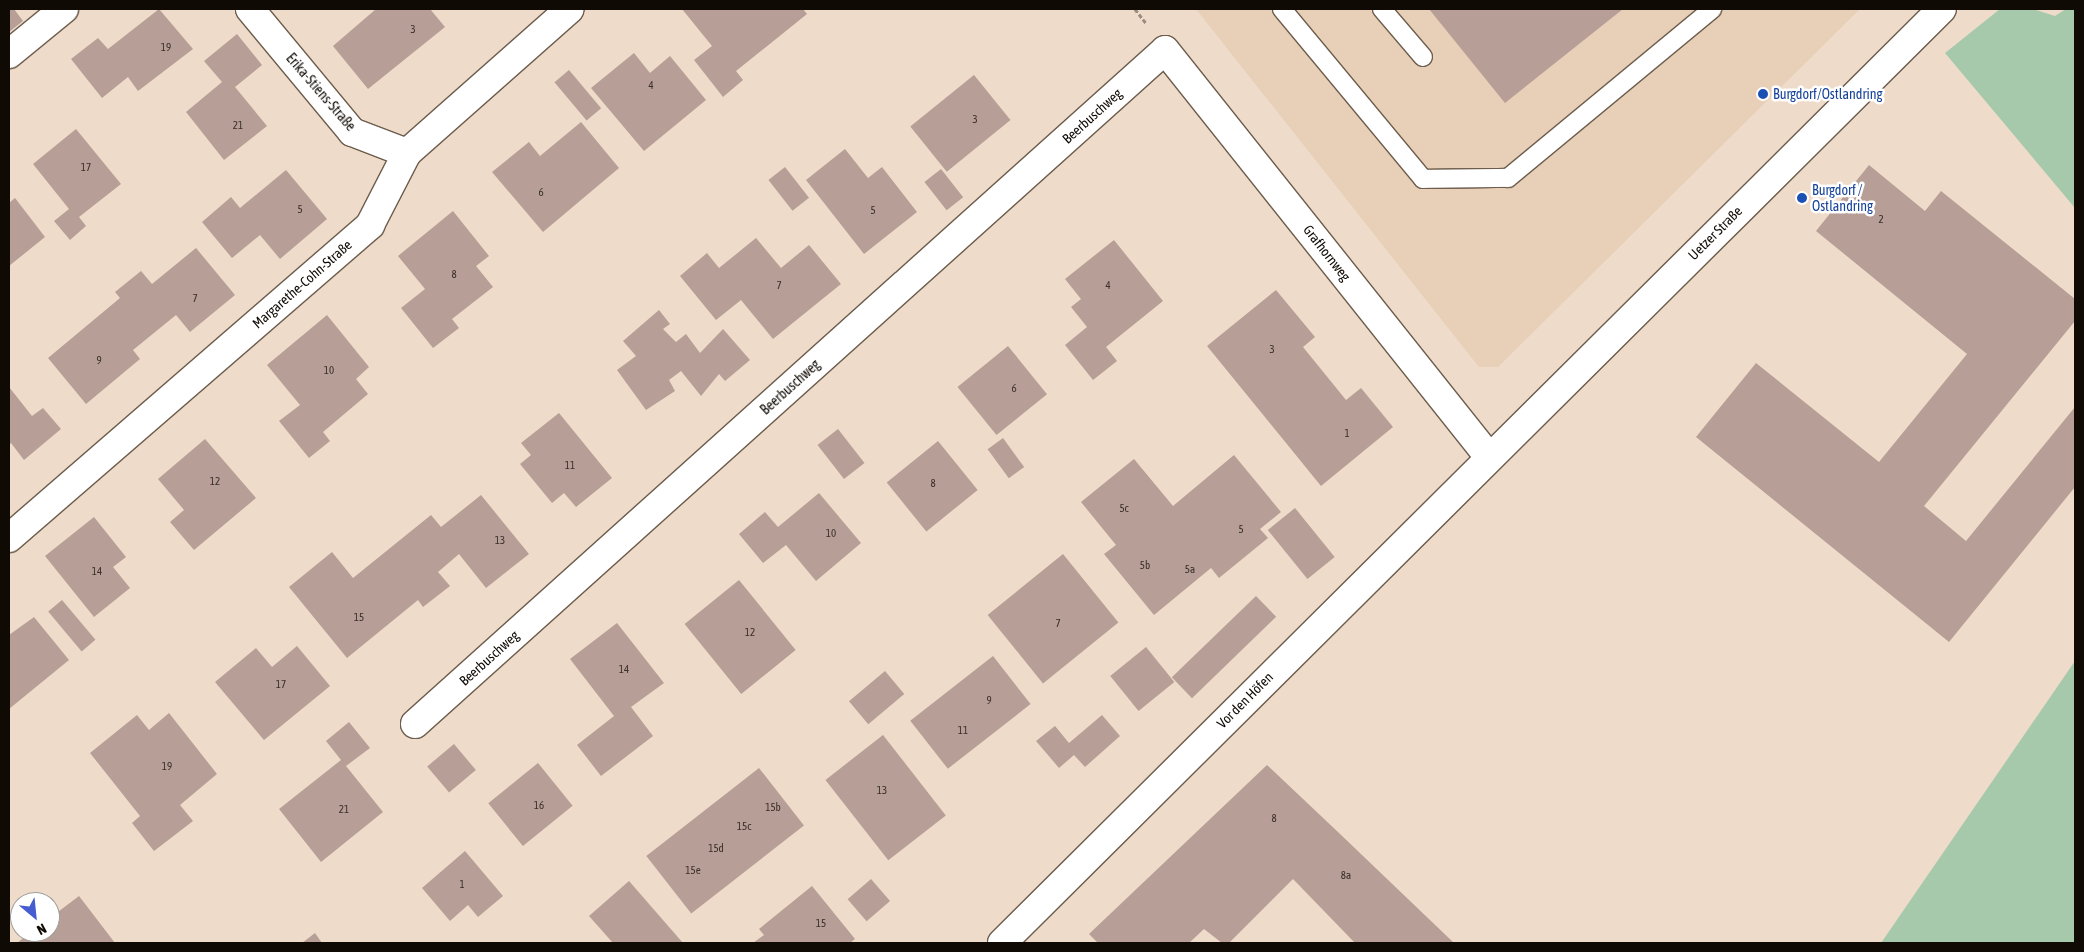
<!DOCTYPE html>
<html>
<head>
<meta charset="utf-8">
<style>
  body { margin:0 }
  #map { position:relative; width:2084px; height:952px; overflow:hidden; background:#eedbc9; font-family:"Asap Condensed",sans-serif }
  div>[style] { position:absolute }
  .built>* { inset:0; background:#e7cfb8 }
  .green>* { inset:0; background:#a7c9ab }
  .building>* { inset:0; background:#b79e96; transform-origin:0 0 }
  .path>* { height:3px; margin-top:-1.5px; transform-origin:0; background:repeating-linear-gradient(90deg,#9b8d7f 0 4px,transparent 0 6.5px) }
  .roads { filter:drop-shadow(1px 0 #6d5d4d) drop-shadow(-1px 0 #6d5d4d) drop-shadow(0 1px #6d5d4d) drop-shadow(0 -1px #6d5d4d) }
  .service>* { height:18px; margin:-9px; padding:0 9px; transform-origin:9px; border-radius:9px; background:#fff }
  .minor>* { height:28px; margin:-14px; padding:0 14px; transform-origin:14px; border-radius:14px; background:#fff }
  .dots>* { width:14px; height:14px; translate:-50% -50%; box-sizing:border-box; border:2px solid #fff; border-radius:50% }
  span { translate:-50% -50%; white-space:nowrap; text-align:center; line-height:1.15; -webkit-text-stroke:5px #fff; paint-order:stroke }
  .number-label { font-size:11px; color:#3a2f29 }
  .number-label span { -webkit-text-stroke-width:0 }
  .street-label { font-size:14px; color:#100a05 }
  .transit-label { font-size:14px; color:#164399 }
  .left { translate:0 -50%; text-align:left }
  .frame { position:absolute; inset:0; border:10px solid #100a05; pointer-events:none }
  .north { position:absolute; left:10px; top:892px; width:50px; height:50px; box-sizing:border-box; background:#fff; border:1px solid #9f9d9b; border-radius:50%; rotate:152deg; font-size:14px; font-weight:700; line-height:20px; text-align:center; color:#100a05 }
  .north::after { content:''; display:block; margin:auto; width:18px; height:22px; background:#465dd1; clip-path:polygon(50% 0,100% 100%,50% 72%,0 100%) }
</style>
</head>
<body>
<div id="map">
  <div class="built">
    <div style="clip-path:polygon(1196px 9px,1860px 9px,1498px 367px,1479px 367px)"></div>
  </div>
  <div class="green">
    <div style="clip-path:polygon(2000px 9px,2033px 9px,2055px 16px,2066px 9px,2075px 9px,2075px 208px,1945px 53px)"></div>
    <div style="clip-path:polygon(2075px 661px,2075px 943px,1881px 943px)"></div>
  </div>
  <div class="building">
    <div style="clip-path:polygon(9px 9px,14px 9px,23px 21px,9px 32px)"></div>
    <div style="clip-path:polygon(159px 9px,193px 49px,138px 91px,128px 77px,102px 98px,71px 59px,98px 38px,108px 49px)"></div>
    <div style="clip-path:polygon(376px 9px,430px 9px,445px 27px,368px 89px,333px 46px)"></div>
    <div style="clip-path:polygon(682px 9px,803px 9px,807px 14px,736px 71px,743px 80px,723px 97px,694px 60px,712px 46px)"></div>
    <div style="clip-path:polygon(1429px 9px,1623px 9px,1505px 103px)"></div>
    <div style="clip-path:polygon(237px 34px,262px 65px,235px 87px,267px 126px,224px 160px,186px 112px,222px 82px,204px 61px)"></div>
    <div style="clip-path:polygon(634px 53px,650px 73px,670px 56px,706px 100px,644px 151px,591px 88px)"></div>
    <div style="left:569px;top:70px;width:50px;height:19px;rotate:50deg"></div>
    <div style="left:974px;top:75px;width:58px;height:82px;rotate:51deg"></div>
    <div style="clip-path:polygon(581px 122px,619px 168px,543px 232px,492px 172px,529px 142px,540px 156px)"></div>
    <div style="clip-path:polygon(76px 129px,121px 184px,79px 217px,86px 226px,70px 240px,54px 221px,69px 209px,33px 164px)"></div>
    <div style="clip-path:polygon(845px 149px,868px 178px,882px 167px,917px 212px,864px 254px,806px 180px)"></div>
    <div style="clip-path:polygon(1869px 165px,1925px 211px,1941px 191px,2075px 299px,2075px 321px,1924px 506px,1966px 541px,2075px 407px,2075px 487px,1949px 642px,1696px 437px,1756px 363px,1879px 462px,1967px 354px,1816px 231px)"></div>
    <div style="left:785px;top:167px;width:39px;height:21px;rotate:52deg"></div>
    <div style="left:941px;top:169px;width:36px;height:21px;rotate:52deg"></div>
    <div style="clip-path:polygon(286px 170px,327px 219px,280px 259px,260px 235px,232px 258px,202px 222px,231px 197px,240px 208px)"></div>
    <div style="clip-path:polygon(15px 198px,45px 237px,9px 266px,9px 203px)"></div>
    <div style="clip-path:polygon(453px 211px,489px 256px,476px 266px,493px 287px,452px 319px,459px 328px,433px 348px,401px 308px,425px 289px,398px 256px)"></div>
    <div style="clip-path:polygon(756px 238px,781px 268px,809px 245px,841px 284px,773px 339px,741px 300px,716px 320px,680px 276px,707px 253px,719px 268px)"></div>
    <div style="clip-path:polygon(1114px 240px,1163px 301px,1106px 347px,1117px 361px,1093px 380px,1065px 345px,1087px 327px,1071px 307px,1081px 299px,1065px 279px)"></div>
    <div style="clip-path:polygon(196px 248px,235px 295px,190px 332px,176px 315px,133px 350px,140px 359px,86px 404px,48px 358px,120px 298px,115px 292px,141px 271px,152px 284px)"></div>
    <div style="clip-path:polygon(1276px 290px,1315px 337px,1303px 347px,1346px 400px,1361px 388px,1393px 427px,1321px 486px,1207px 346px)"></div>
    <div style="clip-path:polygon(659px 310px,670px 324px,663px 329px,676px 342px,686px 334px,700px 353px,723px 329px,750px 360px,725px 381px,719px 374px,701px 396px,681px 371px,669px 380px,675px 391px,646px 410px,617px 370px,636px 356px,623px 341px)"></div>
    <div style="clip-path:polygon(327px 315px,369px 367px,356px 379px,368px 394px,323px 432px,330px 441px,309px 458px,279px 421px,300px 405px,267px 365px)"></div>
    <div style="left:1008px;top:346px;width:62px;height:65px;rotate:51deg"></div>
    <div style="clip-path:polygon(9px 387px,32px 416px,43px 408px,61px 429px,24px 460px,11px 443px,9px 445px)"></div>
    <div style="clip-path:polygon(559px 413px,612px 478px,576px 507px,564px 493px,552px 503px,520px 464px,531px 455px,521px 443px)"></div>
    <div style="left:838px;top:429px;width:43px;height:26px;rotate:52deg"></div>
    <div style="left:1003px;top:438px;width:36px;height:19px;rotate:54deg"></div>
    <div style="clip-path:polygon(205px 439px,256px 498px,194px 550px,170px 522px,184px 510px,158px 479px)"></div>
    <div style="left:938px;top:441px;width:63px;height:66px;rotate:51deg"></div>
    <div style="clip-path:polygon(1234px 455px,1281px 512px,1260px 529px,1268px 538px,1219px 578px,1211px 568px,1154px 615px,1104px 554px,1116px 545px,1081px 502px,1134px 459px,1173px 506px)"></div>
    <div style="clip-path:polygon(819px 493px,861px 543px,816px 581px,786px 545px,763px 563px,739px 534px,765px 512px,778px 527px)"></div>
    <div style="clip-path:polygon(481px 495px,529px 554px,486px 588px,459px 554px,438px 572px,450px 586px,423px 607px,418px 600px,347px 658px,289px 587px,332px 552px,353px 578px,431px 515px,441px 527px)"></div>
    <div style="left:1295px;top:508px;width:63px;height:35px;rotate:51deg"></div>
    <div style="clip-path:polygon(94px 517px,126px 557px,113px 567px,130px 588px,94px 617px,45px 556px)"></div>
    <div style="left:1063px;top:554px;width:88px;height:97px;rotate:51deg"></div>
    <div style="left:739px;top:580px;width:90px;height:70px;rotate:51deg"></div>
    <div style="left:1256px;top:596px;width:29px;height:117px;rotate:46deg"></div>
    <div style="left:62px;top:600px;width:52px;height:18px;rotate:50deg"></div>
    <div style="clip-path:polygon(34px 617px,69px 660px,9px 709px,9px 635px)"></div>
    <div style="clip-path:polygon(617px 623px,664px 683px,631px 707px,653px 736px,601px 776px,577px 745px,614px 716px,570px 659px)"></div>
    <div style="clip-path:polygon(297px 646px,330px 686px,264px 740px,215px 682px,256px 648px,272px 667px)"></div>
    <div style="left:1146px;top:647px;width:45px;height:46px;rotate:51deg"></div>
    <div style="left:993px;top:656px;width:61px;height:105px;rotate:52deg"></div>
    <div style="left:885px;top:671px;width:30px;height:47px;rotate:50deg"></div>
    <div style="clip-path:polygon(169px 713px,217px 774px,180px 805px,193px 821px,154px 851px,132px 823px,140px 816px,90px 753px,137px 715px,149px 730px)"></div>
    <div style="clip-path:polygon(1102px 715px,1120px 736px,1085px 767px,1074px 755px,1059px 768px,1036px 741px,1055px 726px,1069px 743px)"></div>
    <div style="clip-path:polygon(349px 722px,370px 748px,346px 766px,383px 812px,321px 862px,279px 809px,341px 760px,326px 741px)"></div>
    <div style="left:883px;top:735px;width:102px;height:73px;rotate:52deg"></div>
    <div style="left:454px;top:744px;width:34px;height:35px;rotate:50deg"></div>
    <div style="left:538px;top:763px;width:55px;height:64px;rotate:51deg"></div>
    <div style="clip-path:polygon(1267px 765px,1339px 833px,1454px 943px,1355px 943px,1293px 879px,1229px 943px,1222px 943px,1204px 929px,1189px 943px,1098px 943px,1089px 934px)"></div>
    <div style="left:759px;top:768px;width:73px;height:143px;rotate:52deg"></div>
    <div style="clip-path:polygon(465px 851px,503px 896px,478px 917px,468px 905px,450px 921px,422px 888px)"></div>
    <div style="left:871px;top:879px;width:29px;height:31px;rotate:49deg"></div>
    <div style="clip-path:polygon(629px 881px,683px 943px,613px 943px,589px 916px)"></div>
    <div style="clip-path:polygon(812px 886px,855px 939px,850px 943px,753px 943px,764px 935px,759px 929px)"></div>
    <div style="clip-path:polygon(79px 896px,115px 943px,17px 943px,31px 932px,50px 932px,50px 918px)"></div>
    <div style="clip-path:polygon(315px 933px,322px 943px,302px 943px)"></div>
  </div>
  <div class="path">
    <div style="left:1135px;top:9px;width:18px;rotate:52deg"></div>
  </div>
  <div class="roads">
    <div class="service">
      <div style="left:1282px;top:9px;width:221px;rotate:50.3deg"></div>
      <div style="left:1423px;top:179px;width:85px;rotate:-0.7deg"></div>
      <div style="left:1508px;top:178px;width:265px;rotate:-39.6deg"></div>
      <div style="left:1382px;top:9px;width:63px;rotate:49.5deg"></div>
    </div>
    <div class="minor">
      <div style="left:250px;top:9px;width:160px;rotate:50.3deg"></div>
      <div style="left:352px;top:132px;width:59px;rotate:20.9deg"></div>
      <div style="left:9px;top:54px;width:71px;rotate:-39.3deg"></div>
      <div style="left:9px;top:538px;width:478px;rotate:-40.9deg"></div>
      <div style="left:370px;top:225px;width:81px;rotate:-62.8deg"></div>
      <div style="left:407px;top:153px;width:217px;rotate:-41.5deg"></div>
      <div style="left:415px;top:724px;width:1008px;rotate:-41.94deg"></div>
      <div style="left:1165px;top:50px;width:520px;rotate:51.48deg"></div>
      <div style="left:1002px;top:943px;width:1325px;rotate:-44.82deg"></div>
    </div>
  </div>
  <div class="dots">
    <div style="left:1763px;top:94px;background:#1a4fb4"></div>
    <div style="left:1802px;top:198px;background:#1a4fb4"></div>
  </div>
  <div class="number-label">
    <span style="left:413px;top:29px">3</span>
    <span style="left:166px;top:47px">19</span>
    <span style="left:651px;top:85px">4</span>
    <span style="left:975px;top:119px">3</span>
    <span style="left:238px;top:125px">21</span>
    <span style="left:86px;top:167px">17</span>
    <span style="left:541px;top:192px">6</span>
    <span style="left:300px;top:209px">5</span>
    <span style="left:873px;top:210px">5</span>
    <span style="left:1881px;top:219px">2</span>
    <span style="left:454px;top:274px">8</span>
    <span style="left:779px;top:285px">7</span>
    <span style="left:1108px;top:285px">4</span>
    <span style="left:195px;top:298px">7</span>
    <span style="left:1272px;top:349px">3</span>
    <span style="left:99px;top:360px">9</span>
    <span style="left:329px;top:370px">10</span>
    <span style="left:1014px;top:388px">6</span>
    <span style="left:1347px;top:433px">1</span>
    <span style="left:570px;top:465px">11</span>
    <span style="left:215px;top:481px">12</span>
    <span style="left:933px;top:483px">8</span>
    <span style="left:1124px;top:508px">5c</span>
    <span style="left:1241px;top:529px">5</span>
    <span style="left:831px;top:533px">10</span>
    <span style="left:500px;top:540px">13</span>
    <span style="left:1145px;top:565px">5b</span>
    <span style="left:1190px;top:569px">5a</span>
    <span style="left:97px;top:571px">14</span>
    <span style="left:359px;top:617px">15</span>
    <span style="left:1058px;top:623px">7</span>
    <span style="left:750px;top:632px">12</span>
    <span style="left:624px;top:669px">14</span>
    <span style="left:281px;top:684px">17</span>
    <span style="left:989px;top:700px">9</span>
    <span style="left:963px;top:730px">11</span>
    <span style="left:167px;top:766px">19</span>
    <span style="left:882px;top:790px">13</span>
    <span style="left:539px;top:805px">16</span>
    <span style="left:773px;top:807px">15b</span>
    <span style="left:344px;top:809px">21</span>
    <span style="left:1274px;top:818px">8</span>
    <span style="left:744px;top:826px">15c</span>
    <span style="left:716px;top:848px">15d</span>
    <span style="left:693px;top:870px">15e</span>
    <span style="left:1346px;top:875px">8a</span>
    <span style="left:462px;top:884px">1</span>
    <span style="left:821px;top:923px">15</span>
  </div>
  <div class="street-label">
    <span style="left:321px;top:92px;rotate:49deg">Erika-Stiens-Straße</span>
    <span style="left:1092px;top:116px;rotate:-42deg">Beerbuschweg</span>
    <span style="left:1715px;top:233px;rotate:-45deg">Uetzer Straße</span>
    <span style="left:1327px;top:253px;rotate:52deg">Grafhornweg</span>
    <span style="left:302px;top:284px;rotate:-41deg">Margarethe-Cohn-Straße</span>
    <span style="left:790px;top:387px;rotate:-42deg">Beerbuschweg</span>
    <span style="left:489px;top:658px;rotate:-42deg">Beerbuschweg</span>
    <span style="left:1245px;top:700px;rotate:-45deg">Vor den Höfen</span>
  </div>
  <div class="transit-label">
    <span class="left" style="left:1773px;top:94px">Burgdorf/Ostlandring</span>
    <span class="left" style="left:1812px;top:198px">Burgdorf /<br>Ostlandring</span>
  </div>
  <div class="frame"></div>
  <div class="north">N</div>
</div>
</body>
</html>
